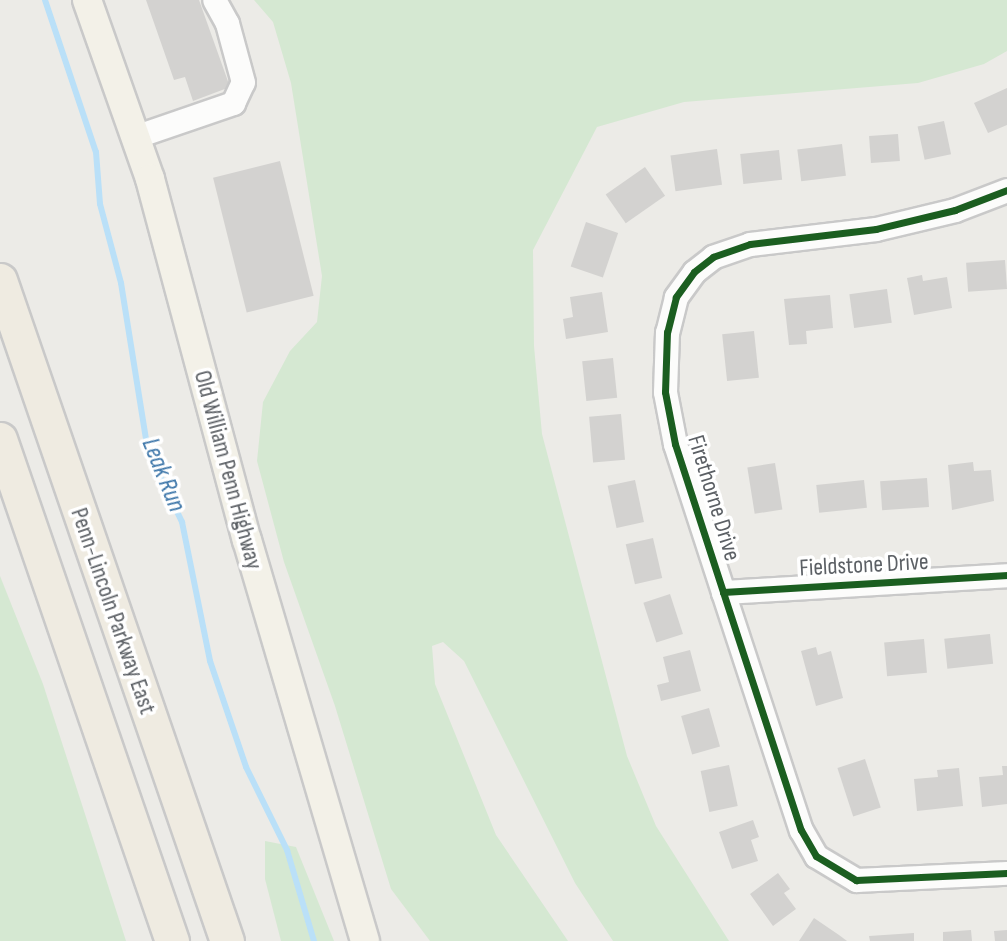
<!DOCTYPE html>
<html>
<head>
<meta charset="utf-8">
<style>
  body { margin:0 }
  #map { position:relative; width:1007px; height:941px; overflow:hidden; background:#ecebe7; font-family:"Sofia Sans Condensed",sans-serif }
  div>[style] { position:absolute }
  .green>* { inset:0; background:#d5e8d2 }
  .stream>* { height:6px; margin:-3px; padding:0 3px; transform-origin:3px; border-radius:3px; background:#bae0f8 }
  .building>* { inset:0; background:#d3d2d0; transform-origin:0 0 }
  .roads { filter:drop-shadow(2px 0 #c9c9c9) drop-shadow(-2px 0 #c9c9c9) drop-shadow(0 2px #c9c9c9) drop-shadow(0 -2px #c9c9c9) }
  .minor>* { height:23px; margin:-11.5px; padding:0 11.5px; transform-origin:11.5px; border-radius:11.5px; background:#fcfcfb }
  .major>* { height:28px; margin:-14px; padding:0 14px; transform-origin:14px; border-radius:14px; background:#f3f1e8 }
  .highway>* { height:33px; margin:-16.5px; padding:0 16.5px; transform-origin:16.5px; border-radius:16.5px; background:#efebe1 }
  .cycleway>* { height:7px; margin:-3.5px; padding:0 3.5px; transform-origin:3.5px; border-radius:3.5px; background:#1b5e20 }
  span { translate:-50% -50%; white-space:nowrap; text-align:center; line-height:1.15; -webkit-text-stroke:7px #fff; paint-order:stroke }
  .street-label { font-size:24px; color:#5c6065 }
  .water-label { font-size:26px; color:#3d76a9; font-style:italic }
</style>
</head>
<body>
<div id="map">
  <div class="green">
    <div style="clip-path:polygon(254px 0,1007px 0,1007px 51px,984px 64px,918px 83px,684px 102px,597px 127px,533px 250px,534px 346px,542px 434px,627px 756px,656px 826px,729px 941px,613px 941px,575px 883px,464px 661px,443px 642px,432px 646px,435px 684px,496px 835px,568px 941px,430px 941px,391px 889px,335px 706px,284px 562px,257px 461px,263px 402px,290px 351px,317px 322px,322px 276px,291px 83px,273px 22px)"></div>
    <div style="clip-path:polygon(0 576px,43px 684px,126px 941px,0 941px)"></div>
    <div style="clip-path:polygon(265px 841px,296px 847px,334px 941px,281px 941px,265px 879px)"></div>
  </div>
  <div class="stream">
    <div style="left:45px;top:0;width:160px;rotate:71.5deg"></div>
    <div style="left:96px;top:152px;width:52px;rotate:85.6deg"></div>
    <div style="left:100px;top:204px;width:82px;rotate:75.1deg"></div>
    <div style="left:121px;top:283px;width:170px;rotate:80.9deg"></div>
    <div style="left:148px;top:451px;width:79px;rotate:64.4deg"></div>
    <div style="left:182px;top:522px;width:142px;rotate:78.6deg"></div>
    <div style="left:210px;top:661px;width:112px;rotate:71.2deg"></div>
    <div style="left:246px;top:767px;width:93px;rotate:63.7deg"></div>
    <div style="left:287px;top:850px;width:95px;rotate:73.5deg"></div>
  </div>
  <div class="building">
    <div style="clip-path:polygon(146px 0,199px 0,230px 87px,193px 101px,185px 77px,174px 80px)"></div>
    <div style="clip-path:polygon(1007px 88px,1007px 125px,988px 133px,974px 103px)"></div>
    <div style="left:944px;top:121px;width:34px;height:27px;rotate:78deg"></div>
    <div style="left:898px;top:134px;width:27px;height:29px;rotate:86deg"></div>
    <div style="left:842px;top:144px;width:32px;height:45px;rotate:83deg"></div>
    <div style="left:717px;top:149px;width:36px;height:47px;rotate:82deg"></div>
    <div style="left:779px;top:150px;width:30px;height:39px;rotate:84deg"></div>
    <div style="left:280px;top:161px;width:139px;height:69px;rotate:76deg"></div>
    <div style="left:645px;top:167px;width:35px;height:48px;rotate:55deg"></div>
    <div style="left:586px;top:222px;width:34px;height:47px;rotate:19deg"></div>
    <div style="left:1005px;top:260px;width:29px;height:39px;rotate:86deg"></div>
    <div style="clip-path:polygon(922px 275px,923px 281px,947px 277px,952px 308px,914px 315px,907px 278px)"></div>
    <div style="left:887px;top:289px;width:34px;height:38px;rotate:82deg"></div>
    <div style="clip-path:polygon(602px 292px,608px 332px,566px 339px,563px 319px,573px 317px,570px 297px)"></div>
    <div style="clip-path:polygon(830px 295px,833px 328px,806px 331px,807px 344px,789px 345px,784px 299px)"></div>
    <div style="left:754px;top:331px;width:47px;height:32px;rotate:84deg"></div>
    <div style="left:613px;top:358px;width:40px;height:31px;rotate:84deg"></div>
    <div style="left:621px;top:414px;width:46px;height:32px;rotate:85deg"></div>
    <div style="clip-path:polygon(973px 462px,974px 471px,991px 470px,994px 501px,952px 510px,948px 465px)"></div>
    <div style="left:775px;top:463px;width:47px;height:28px;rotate:81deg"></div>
    <div style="left:927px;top:478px;width:29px;height:47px;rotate:86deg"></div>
    <div style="left:635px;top:480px;width:43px;height:28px;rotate:78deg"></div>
    <div style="left:864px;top:480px;width:28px;height:48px;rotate:84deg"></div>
    <div style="left:653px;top:538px;width:41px;height:28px;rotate:77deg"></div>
    <div style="left:670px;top:594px;width:42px;height:28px;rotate:72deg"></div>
    <div style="left:990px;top:634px;width:30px;height:46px;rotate:84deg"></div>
    <div style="left:924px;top:639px;width:34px;height:40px;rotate:85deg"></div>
    <div style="clip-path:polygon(816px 647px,818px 655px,831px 651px,843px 698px,816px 706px,801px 651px)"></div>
    <div style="clip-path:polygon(690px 650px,701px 691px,661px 701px,657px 685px,669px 682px,663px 657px)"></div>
    <div style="left:709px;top:708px;width:40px;height:29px;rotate:74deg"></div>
    <div style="left:865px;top:759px;width:51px;height:29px;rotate:72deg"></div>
    <div style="left:729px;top:765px;width:42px;height:29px;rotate:78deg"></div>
    <div style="clip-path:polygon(1002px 766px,1007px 766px,1007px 804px,982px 807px,979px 777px,1003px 775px)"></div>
    <div style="clip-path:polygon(959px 768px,963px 806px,917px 811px,914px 779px,938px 777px,937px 770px)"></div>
    <div style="clip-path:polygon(753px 820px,759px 837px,751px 840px,758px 861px,732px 869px,719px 832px)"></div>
    <div style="clip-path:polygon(778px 873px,790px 889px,784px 893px,796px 909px,773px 926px,750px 894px)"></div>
    <div style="clip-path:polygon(814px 918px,839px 935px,847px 941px,799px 941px)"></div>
    <div style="clip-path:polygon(971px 930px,972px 941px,943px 941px,943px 932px)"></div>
    <div style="clip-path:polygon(1007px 930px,1007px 941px,995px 941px,994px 931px)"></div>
    <div style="clip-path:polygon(914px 933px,914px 941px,870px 941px,869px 936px)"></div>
  </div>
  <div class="roads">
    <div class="minor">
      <div style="left:137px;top:136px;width:102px;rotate:-19deg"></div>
      <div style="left:233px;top:103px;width:23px;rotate:-65deg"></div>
      <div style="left:243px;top:82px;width:61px;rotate:-105.2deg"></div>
      <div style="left:227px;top:23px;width:26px;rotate:-119deg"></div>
      <div style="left:1007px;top:190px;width:56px;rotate:159deg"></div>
      <div style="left:955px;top:210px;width:81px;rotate:166.5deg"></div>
      <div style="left:876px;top:229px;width:127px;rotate:173.2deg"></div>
      <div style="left:750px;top:244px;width:39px;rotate:161deg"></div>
      <div style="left:713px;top:257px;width:24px;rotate:142deg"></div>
      <div style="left:694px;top:272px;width:31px;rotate:126deg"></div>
      <div style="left:676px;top:297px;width:36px;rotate:104deg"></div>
      <div style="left:667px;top:332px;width:60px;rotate:91.9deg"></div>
      <div style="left:665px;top:392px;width:53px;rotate:79.1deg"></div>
      <div style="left:675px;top:444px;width:156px;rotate:72deg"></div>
      <div style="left:723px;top:592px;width:250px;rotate:71.9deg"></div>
      <div style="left:801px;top:830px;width:30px;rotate:60deg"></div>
      <div style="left:816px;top:856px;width:47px;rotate:31deg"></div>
      <div style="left:856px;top:880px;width:151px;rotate:-2.7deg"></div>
      <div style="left:723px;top:592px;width:285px;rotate:-3.4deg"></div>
    </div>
    <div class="major">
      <div style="left:87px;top:0;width:190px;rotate:70.6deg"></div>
      <div style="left:150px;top:179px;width:374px;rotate:75deg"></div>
      <div style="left:247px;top:540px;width:418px;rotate:73.6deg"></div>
    </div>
    <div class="highway">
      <div style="left:0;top:280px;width:699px;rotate:71.05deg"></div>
      <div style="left:0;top:439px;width:531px;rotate:71.09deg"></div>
    </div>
  </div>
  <div class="cycleway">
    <div style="left:1007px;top:190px;width:56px;rotate:159deg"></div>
    <div style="left:955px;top:210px;width:81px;rotate:166.5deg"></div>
    <div style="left:876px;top:229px;width:127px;rotate:173.2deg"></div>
    <div style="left:750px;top:244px;width:39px;rotate:161deg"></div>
    <div style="left:713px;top:257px;width:24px;rotate:142deg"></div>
    <div style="left:694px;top:272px;width:31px;rotate:126deg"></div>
    <div style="left:676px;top:297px;width:36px;rotate:104deg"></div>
    <div style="left:667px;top:332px;width:60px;rotate:91.9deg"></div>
    <div style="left:665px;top:392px;width:53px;rotate:79.1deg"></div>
    <div style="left:675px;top:444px;width:156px;rotate:72deg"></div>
    <div style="left:723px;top:592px;width:250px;rotate:71.9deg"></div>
    <div style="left:801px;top:830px;width:30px;rotate:60deg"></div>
    <div style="left:816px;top:856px;width:47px;rotate:31deg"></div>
    <div style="left:856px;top:880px;width:151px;rotate:-2.7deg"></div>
    <div style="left:723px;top:592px;width:285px;rotate:-3.4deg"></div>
  </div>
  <div class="street-label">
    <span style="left:228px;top:470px;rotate:75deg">Old William Penn Highway</span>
    <span style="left:714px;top:498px;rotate:73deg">Firethorne Drive</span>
    <span style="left:864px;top:565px;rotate:-3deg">Fieldstone Drive</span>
    <span style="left:113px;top:611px;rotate:71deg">Penn-Lincoln Parkway East</span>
  </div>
  <div class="water-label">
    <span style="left:163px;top:475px;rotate:68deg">Leak Run</span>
  </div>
</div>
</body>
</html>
